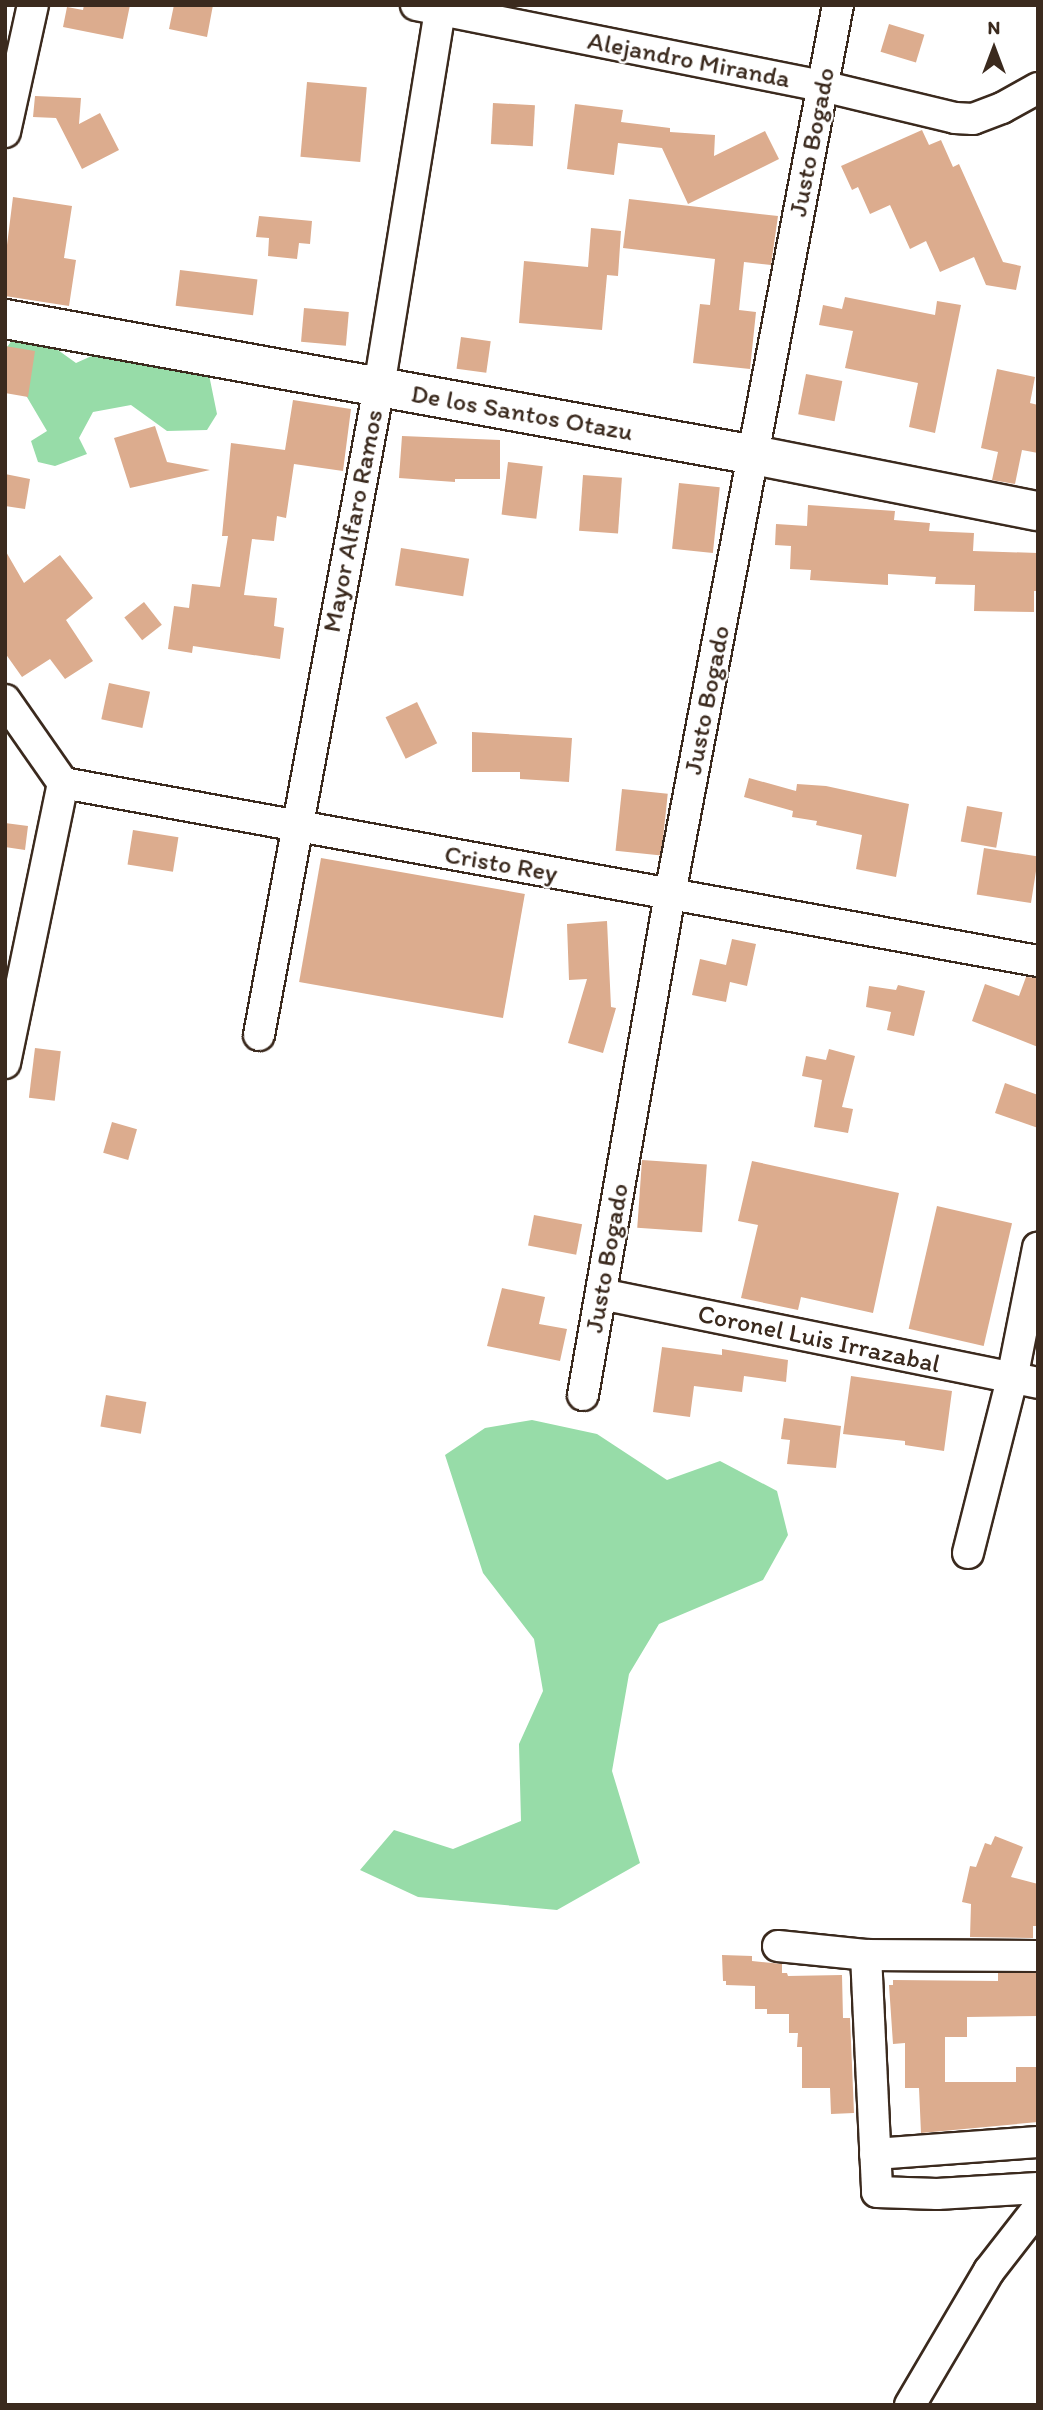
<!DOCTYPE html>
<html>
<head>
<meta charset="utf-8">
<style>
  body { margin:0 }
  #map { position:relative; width:1043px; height:2410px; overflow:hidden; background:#fff; font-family:Itim,sans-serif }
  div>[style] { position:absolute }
  .green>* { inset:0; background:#97dca8 }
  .building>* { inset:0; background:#dcac8e; transform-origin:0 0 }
  .roads { filter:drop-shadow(2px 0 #3b2a1e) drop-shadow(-2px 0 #3b2a1e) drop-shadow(0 2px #3b2a1e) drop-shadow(0 -2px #3b2a1e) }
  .minor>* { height:30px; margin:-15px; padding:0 15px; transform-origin:15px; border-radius:15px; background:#fff }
  .tertiary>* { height:38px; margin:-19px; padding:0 19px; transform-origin:19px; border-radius:19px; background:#fff }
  span { translate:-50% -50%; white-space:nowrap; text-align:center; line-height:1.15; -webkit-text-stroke:5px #fff; paint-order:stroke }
  .street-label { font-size:26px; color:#3b2a1e }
  .frame { position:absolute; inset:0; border:7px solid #3b2a1e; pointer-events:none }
  .north { position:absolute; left:959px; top:14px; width:70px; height:70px; -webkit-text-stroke:5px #fff; paint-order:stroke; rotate:0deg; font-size:19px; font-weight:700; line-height:28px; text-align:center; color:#3b2a1e }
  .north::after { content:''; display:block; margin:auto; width:24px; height:32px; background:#3b2a1e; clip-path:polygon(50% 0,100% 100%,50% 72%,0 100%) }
</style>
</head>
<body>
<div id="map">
  <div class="green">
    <div style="clip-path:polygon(23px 325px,76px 363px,96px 354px,127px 362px,142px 350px,207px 365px,217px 414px,207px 430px,167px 431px,131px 405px,93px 412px,79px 438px,87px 454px,55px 466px,38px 462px,31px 441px,47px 431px,14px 375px,5px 350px)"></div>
    <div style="clip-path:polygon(532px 1420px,597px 1434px,667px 1480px,720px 1461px,777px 1491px,788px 1535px,763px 1580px,659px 1624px,629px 1674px,612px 1771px,640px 1863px,557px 1910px,418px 1897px,360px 1870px,394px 1830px,453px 1849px,521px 1821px,519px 1744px,543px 1691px,534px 1639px,483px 1573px,445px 1455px,485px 1428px)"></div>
  </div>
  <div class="building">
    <div style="clip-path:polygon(84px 5px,130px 5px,123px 39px,63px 27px,67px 7px,83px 10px)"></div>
    <div style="clip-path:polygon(174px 5px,213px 5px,207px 37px,169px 29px)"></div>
    <div style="left:889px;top:24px;width:37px;height:29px;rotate:17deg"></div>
    <div style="left:307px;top:82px;width:60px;height:75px;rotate:5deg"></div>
    <div style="clip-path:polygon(35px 96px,81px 98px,79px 124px,100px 113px,119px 150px,82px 169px,56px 118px,33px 117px)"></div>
    <div style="left:493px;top:103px;width:42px;height:41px;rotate:3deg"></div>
    <div style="clip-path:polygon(575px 104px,623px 110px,621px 122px,670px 128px,670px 132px,715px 135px,714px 156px,765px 131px,779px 159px,688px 204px,662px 148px,618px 143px,614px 175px,567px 169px)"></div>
    <div style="clip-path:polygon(922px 130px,929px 145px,941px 140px,953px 167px,959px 164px,1003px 262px,1021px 266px,1016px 290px,986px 285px,974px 257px,940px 272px,926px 241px,910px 249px,890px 205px,870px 214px,858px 187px,852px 190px,841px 166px)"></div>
    <div style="clip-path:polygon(13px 197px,72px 206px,64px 258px,76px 260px,69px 306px,5px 296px,5px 261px)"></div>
    <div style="clip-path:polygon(629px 199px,778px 216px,771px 265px,744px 262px,739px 310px,756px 312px,750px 369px,693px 363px,700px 304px,710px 305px,715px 259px,623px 248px)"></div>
    <div style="clip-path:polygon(259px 216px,312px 221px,310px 244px,299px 243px,297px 259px,268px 256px,269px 238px,256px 237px)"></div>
    <div style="clip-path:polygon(591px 228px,621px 231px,618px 276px,607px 275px,602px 330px,519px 323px,524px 261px,588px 267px)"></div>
    <div style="left:180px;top:270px;width:78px;height:36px;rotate:7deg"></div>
    <div style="clip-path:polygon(845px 297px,935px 315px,937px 301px,961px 305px,935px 433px,909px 427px,918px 383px,845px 368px,853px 331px,819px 325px,823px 305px,842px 309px)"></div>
    <div style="left:304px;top:308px;width:45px;height:34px;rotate:5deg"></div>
    <div style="left:461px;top:337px;width:30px;height:32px;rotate:8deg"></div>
    <div style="clip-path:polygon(5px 346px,35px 351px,28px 397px,5px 393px)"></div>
    <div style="clip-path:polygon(997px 369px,1035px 377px,1030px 403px,1038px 405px,1038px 453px,1022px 450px,1015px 484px,992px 480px,998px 452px,981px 448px)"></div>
    <div style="left:806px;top:374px;width:37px;height:41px;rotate:11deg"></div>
    <div style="clip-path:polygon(293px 400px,351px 409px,343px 471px,294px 464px,286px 518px,277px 516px,274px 541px,252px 539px,244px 595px,277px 598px,274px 626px,284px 628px,280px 659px,193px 646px,192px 653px,168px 649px,174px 606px,189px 608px,192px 584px,220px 587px,228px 536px,222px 536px,231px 443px,285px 450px)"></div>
    <div style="clip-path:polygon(155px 426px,167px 462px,210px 470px,130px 488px,114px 438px)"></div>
    <div style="clip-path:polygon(402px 436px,500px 440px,500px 479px,455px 479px,455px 482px,399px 478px)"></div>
    <div style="left:508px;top:462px;width:35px;height:53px;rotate:7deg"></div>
    <div style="clip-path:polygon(5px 474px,30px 479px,25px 509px,5px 506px)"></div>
    <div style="left:583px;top:475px;width:39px;height:56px;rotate:4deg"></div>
    <div style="left:679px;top:483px;width:41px;height:66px;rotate:6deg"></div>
    <div style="clip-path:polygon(808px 505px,895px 511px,894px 520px,930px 523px,929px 531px,974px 533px,973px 551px,1038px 553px,1038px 591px,1034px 591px,1034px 612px,974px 611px,975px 585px,935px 584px,936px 577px,888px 574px,888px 585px,810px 580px,811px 570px,790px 569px,791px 546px,775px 545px,776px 524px,807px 526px)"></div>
    <div style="left:401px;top:548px;width:69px;height:38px;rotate:9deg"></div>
    <div style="clip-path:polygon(5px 550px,24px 583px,60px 555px,93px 598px,66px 620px,93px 661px,65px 679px,50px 659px,22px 677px,5px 653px)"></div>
    <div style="left:144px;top:602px;width:29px;height:25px;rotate:52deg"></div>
    <div style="left:109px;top:683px;width:42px;height:37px;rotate:12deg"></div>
    <div style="left:417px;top:702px;width:46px;height:35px;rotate:64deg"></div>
    <div style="clip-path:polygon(472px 732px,572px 738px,569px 782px,520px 779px,520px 772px,472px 772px)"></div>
    <div style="clip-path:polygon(749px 778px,796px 791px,797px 784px,826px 786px,909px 804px,896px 877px,856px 869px,862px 835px,816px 825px,817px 821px,792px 817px,793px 811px,744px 797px)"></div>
    <div style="left:622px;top:789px;width:46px;height:62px;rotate:6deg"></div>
    <div style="left:967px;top:806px;width:36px;height:36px;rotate:10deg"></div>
    <div style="clip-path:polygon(5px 823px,28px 826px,25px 850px,5px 847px)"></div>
    <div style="left:133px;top:830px;width:46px;height:35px;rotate:9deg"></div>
    <div style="left:984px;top:848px;width:55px;height:47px;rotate:9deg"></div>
    <div style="left:321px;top:858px;width:207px;height:126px;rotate:10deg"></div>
    <div style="clip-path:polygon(607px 921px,611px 1007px,616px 1008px,603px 1053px,568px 1043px,587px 979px,569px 980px,567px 924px)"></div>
    <div style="clip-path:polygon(732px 939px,756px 944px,747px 986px,730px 982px,726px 1002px,692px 995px,700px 959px,726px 965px)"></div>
    <div style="clip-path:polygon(1026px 977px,1038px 978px,1038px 1047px,972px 1021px,985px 984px,1019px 996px)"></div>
    <div style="clip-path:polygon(898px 985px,925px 991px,914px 1036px,887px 1030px,891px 1012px,866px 1007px,869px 986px,896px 990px)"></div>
    <div style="left:35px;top:1048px;width:26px;height:50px;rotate:7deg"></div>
    <div style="clip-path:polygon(829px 1049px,855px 1056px,842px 1107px,853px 1109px,848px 1133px,814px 1127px,822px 1080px,802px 1076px,806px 1056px,826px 1060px)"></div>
    <div style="clip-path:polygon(1005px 1083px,1038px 1095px,1038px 1128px,995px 1113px)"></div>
    <div style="left:112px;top:1122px;width:26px;height:32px;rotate:16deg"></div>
    <div style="left:642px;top:1160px;width:65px;height:68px;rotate:4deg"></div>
    <div style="clip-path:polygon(752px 1161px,899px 1193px,873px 1313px,801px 1297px,798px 1310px,741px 1298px,758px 1225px,738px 1221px)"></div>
    <div style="left:937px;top:1206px;width:77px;height:126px;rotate:13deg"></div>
    <div style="left:534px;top:1215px;width:49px;height:31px;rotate:11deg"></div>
    <div style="clip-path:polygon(502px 1288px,545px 1297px,539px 1324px,567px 1329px,560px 1361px,487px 1346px)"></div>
    <div style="clip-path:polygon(662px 1347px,722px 1355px,722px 1349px,788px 1360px,786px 1382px,744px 1376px,742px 1392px,694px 1386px,690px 1417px,653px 1412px)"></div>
    <div style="clip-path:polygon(851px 1376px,952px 1391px,944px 1451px,905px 1445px,905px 1441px,843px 1434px)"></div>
    <div style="left:106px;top:1395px;width:41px;height:32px;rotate:10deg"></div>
    <div style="clip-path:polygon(784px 1418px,841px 1426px,836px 1468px,787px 1464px,790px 1440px,781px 1439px)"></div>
    <div style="clip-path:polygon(995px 1836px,1023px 1847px,1011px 1877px,1038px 1884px,1038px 1926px,1033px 1926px,1033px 1938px,970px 1937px,971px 1904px,962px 1902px,970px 1866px,976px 1867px,985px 1843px,991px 1845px)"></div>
    <div style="clip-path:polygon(722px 1955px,752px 1956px,752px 1961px,782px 1964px,782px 1973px,787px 1973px,788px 1976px,842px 1975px,843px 2018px,850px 2018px,854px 2113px,831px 2114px,830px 2088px,802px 2088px,802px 2047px,797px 2047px,798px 2033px,789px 2033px,789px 2014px,767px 2014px,767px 2009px,755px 2009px,755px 1986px,726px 1985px,726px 1981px,723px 1981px)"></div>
    <div style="clip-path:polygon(998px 1973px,1038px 1973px,1038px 2016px,967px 2017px,967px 2037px,945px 2037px,945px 2082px,1016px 2082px,1016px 2067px,1038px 2067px,1038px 2122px,921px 2133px,919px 2088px,905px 2088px,905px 2043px,893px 2044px,889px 1985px,893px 1985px,893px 1980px,998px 1981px)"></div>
  </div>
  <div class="roads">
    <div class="minor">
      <div style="left:416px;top:5px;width:414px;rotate:11.3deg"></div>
      <div style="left:822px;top:86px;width:137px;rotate:13.5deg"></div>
      <div style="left:955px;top:118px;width:18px;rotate:3deg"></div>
      <div style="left:973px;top:119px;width:31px;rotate:-21deg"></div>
      <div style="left:1002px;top:108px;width:41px;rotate:-29.1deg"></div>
      <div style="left:5px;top:132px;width:130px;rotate:-77.6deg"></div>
      <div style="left:5px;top:700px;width:101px;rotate:55.1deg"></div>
      <div style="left:63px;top:783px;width:991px;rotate:10.35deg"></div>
      <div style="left:259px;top:1035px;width:659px;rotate:-79.51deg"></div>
      <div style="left:379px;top:387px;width:387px;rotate:-80.8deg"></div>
      <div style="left:5px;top:1063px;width:286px;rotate:-78.3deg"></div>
      <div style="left:601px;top:1294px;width:446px;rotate:11.5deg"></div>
      <div style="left:583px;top:1395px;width:508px;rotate:-80.15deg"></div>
      <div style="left:670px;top:894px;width:905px;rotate:-79.3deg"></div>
      <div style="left:968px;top:1553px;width:179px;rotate:-75.8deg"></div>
      <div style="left:1012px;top:1379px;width:134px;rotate:-78.8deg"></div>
      <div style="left:778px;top:1946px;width:88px;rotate:5.8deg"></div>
      <div style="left:866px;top:1955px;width:172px;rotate:0.3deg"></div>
      <div style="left:866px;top:1955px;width:237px;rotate:87.3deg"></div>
      <div style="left:877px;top:2192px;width:60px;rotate:1.9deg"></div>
      <div style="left:937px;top:2194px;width:101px;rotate:-3.4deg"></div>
      <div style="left:875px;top:2154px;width:163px;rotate:-4.2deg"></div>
      <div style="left:910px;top:2405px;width:156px;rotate:-59.5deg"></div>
      <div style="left:989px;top:2271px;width:80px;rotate:-52.1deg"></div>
    </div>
    <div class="tertiary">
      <div style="left:5px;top:319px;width:761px;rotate:10.29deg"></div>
      <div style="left:754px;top:455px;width:289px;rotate:11.2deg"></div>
    </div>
  </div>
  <div class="street-label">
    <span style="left:689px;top:60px;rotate:11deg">Alejandro Miranda</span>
    <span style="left:812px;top:142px;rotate:-79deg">Justo Bogado</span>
    <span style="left:522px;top:413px;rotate:10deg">De los Santos Otazu</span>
    <span style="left:353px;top:521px;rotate:-79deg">Mayor Alfaro Ramos</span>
    <span style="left:707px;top:700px;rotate:-79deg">Justo Bogado</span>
    <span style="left:501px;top:864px;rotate:10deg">Cristo Rey</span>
    <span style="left:607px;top:1258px;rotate:-80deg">Justo Bogado</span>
    <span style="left:819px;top:1339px;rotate:12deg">Coronel Luis Irrazabal</span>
  </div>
  <div class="frame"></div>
  <div class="north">N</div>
</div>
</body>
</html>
